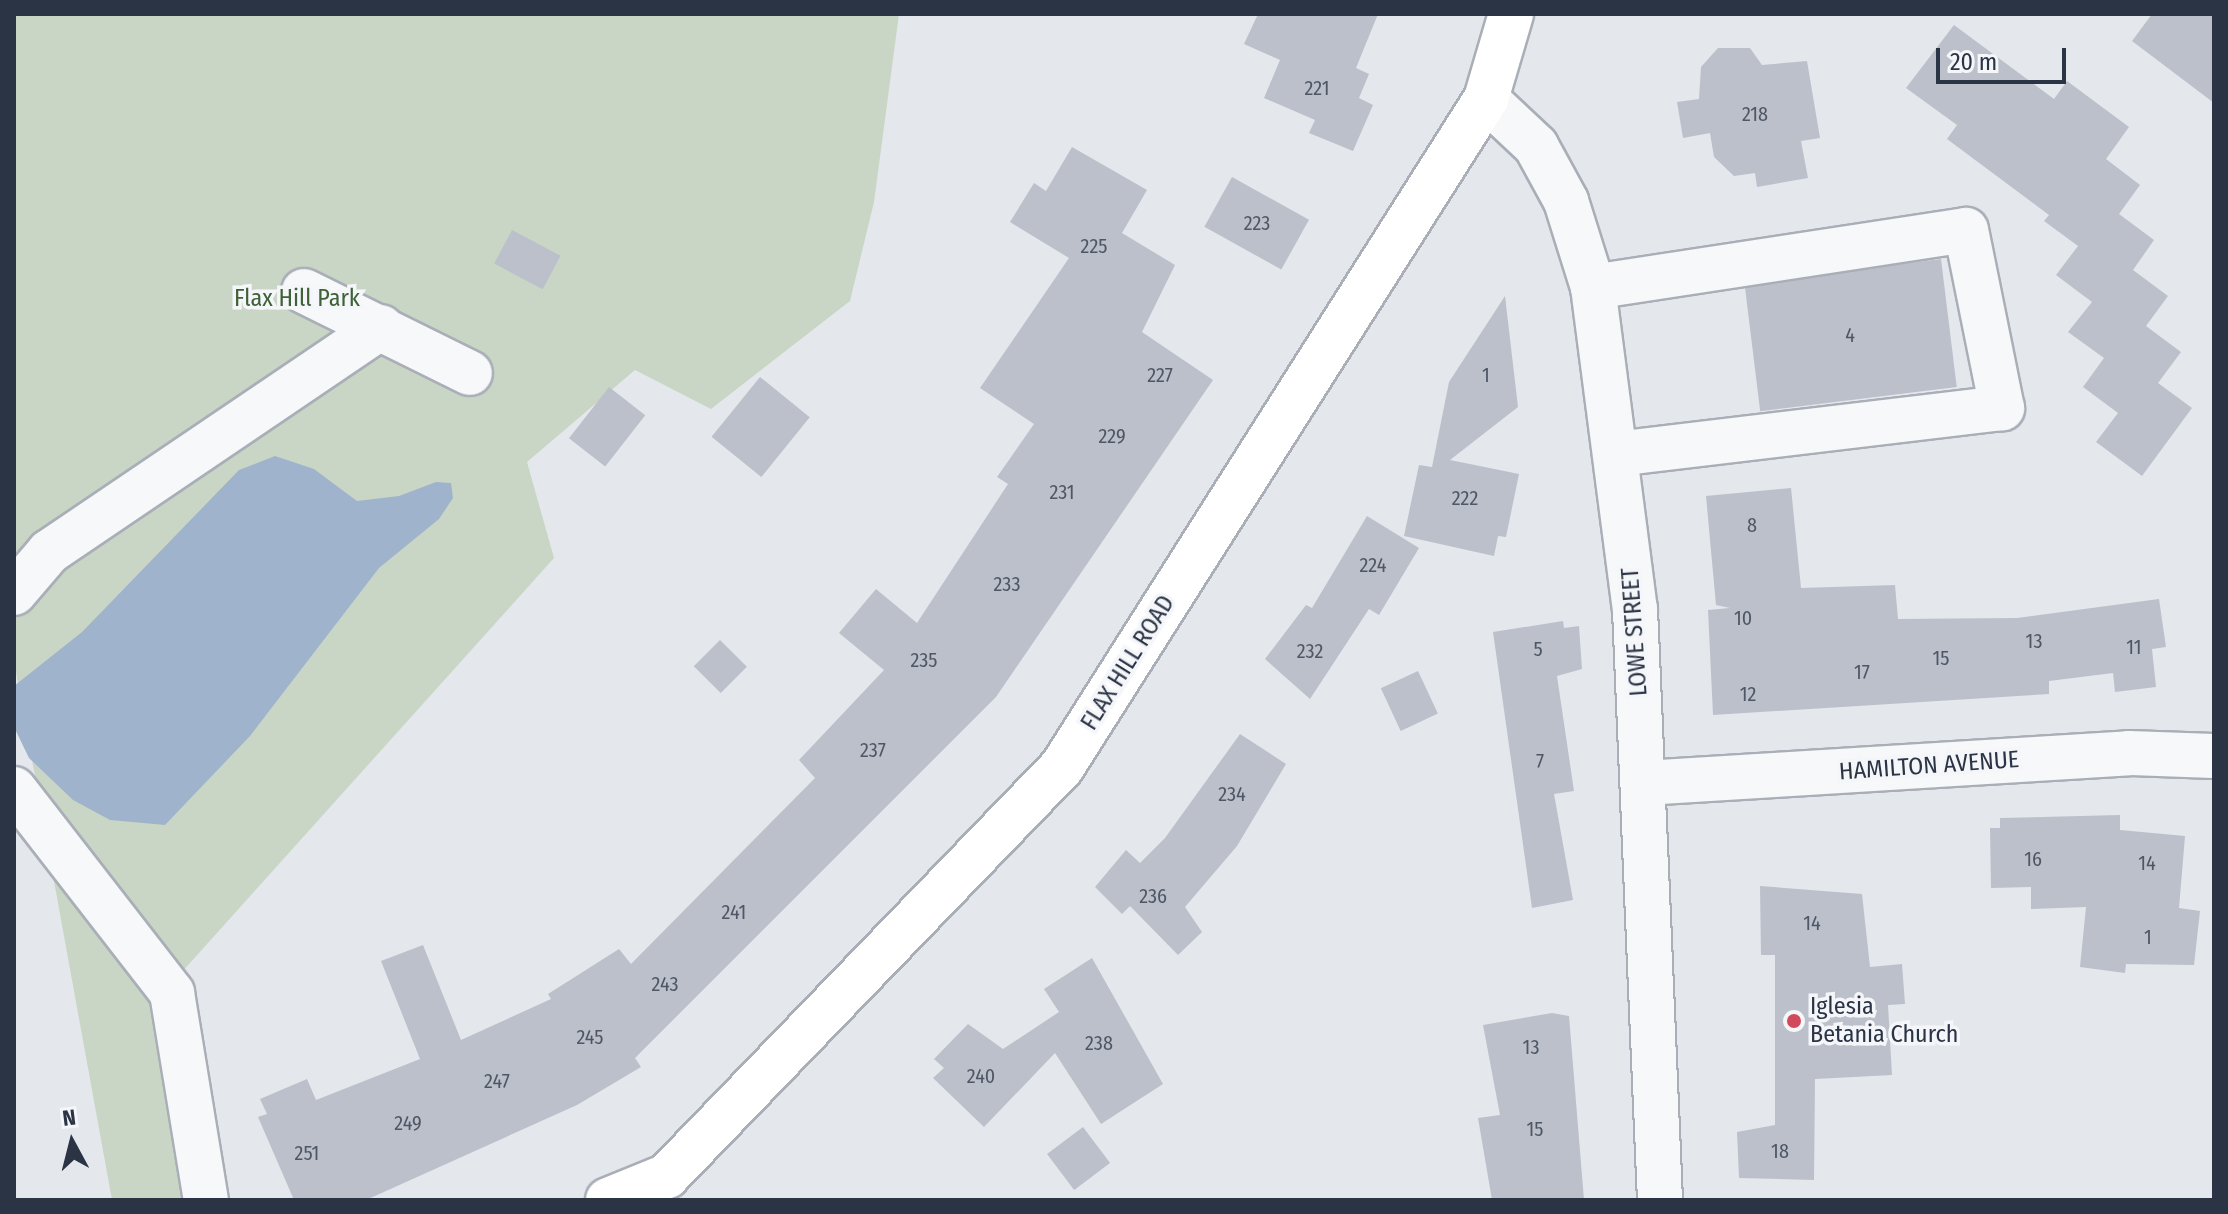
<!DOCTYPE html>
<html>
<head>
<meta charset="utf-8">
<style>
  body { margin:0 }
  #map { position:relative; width:2228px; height:1214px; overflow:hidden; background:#e4e7ec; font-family:"Fira Sans Condensed",sans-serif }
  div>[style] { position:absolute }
  .green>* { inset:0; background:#c9d6c5 }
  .water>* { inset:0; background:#9fb4cc }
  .building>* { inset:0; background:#bbc0ca; transform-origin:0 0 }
  .roads { filter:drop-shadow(2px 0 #a9aeb7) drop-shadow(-2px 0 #a9aeb7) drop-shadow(0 2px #a9aeb7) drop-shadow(0 -2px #a9aeb7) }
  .minor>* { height:44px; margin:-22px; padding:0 22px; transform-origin:22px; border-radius:22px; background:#f7f8fa }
  .major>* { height:44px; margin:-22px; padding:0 22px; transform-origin:22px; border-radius:22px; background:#fff }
  .dots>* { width:22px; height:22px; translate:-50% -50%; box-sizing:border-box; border:4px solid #f4f6f9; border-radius:50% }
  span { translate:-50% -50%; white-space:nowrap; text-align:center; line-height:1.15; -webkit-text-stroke:7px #f4f6f9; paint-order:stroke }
  .number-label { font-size:20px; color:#4f5766 }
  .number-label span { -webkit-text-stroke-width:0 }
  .park-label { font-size:24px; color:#3f6138 }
  .street-label { font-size:24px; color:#2b3445 }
  .poi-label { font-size:24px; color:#2b3445 }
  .left { translate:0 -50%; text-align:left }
  .frame { position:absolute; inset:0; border:16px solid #2b3445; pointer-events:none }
  .north { position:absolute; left:32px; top:1102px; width:80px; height:80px; -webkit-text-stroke:6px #f4f6f9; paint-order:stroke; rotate:353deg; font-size:22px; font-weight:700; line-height:32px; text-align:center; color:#2b3445 }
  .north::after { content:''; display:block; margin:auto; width:28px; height:36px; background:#2b3445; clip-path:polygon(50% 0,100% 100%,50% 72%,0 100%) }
  .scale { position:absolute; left:1936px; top:48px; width:130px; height:36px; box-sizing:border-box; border:4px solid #2b3445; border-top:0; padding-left:10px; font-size:24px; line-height:28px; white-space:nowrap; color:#2b3445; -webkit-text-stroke:6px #f4f6f9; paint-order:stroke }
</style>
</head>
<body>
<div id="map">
  <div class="green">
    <div style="clip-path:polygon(14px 14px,899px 14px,874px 202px,850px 301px,711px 409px,635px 370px,527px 462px,554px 558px,181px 973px,208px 1200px,112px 1200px,14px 661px)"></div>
  </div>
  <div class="water">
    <div style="clip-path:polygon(275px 456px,314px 469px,357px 501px,399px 496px,436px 482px,451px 483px,453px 498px,439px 519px,379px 568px,250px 736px,165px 825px,110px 820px,73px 800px,29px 758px,14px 727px,14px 686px,82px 632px,239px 470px)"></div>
  </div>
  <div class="building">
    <div style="clip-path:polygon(1258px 14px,1378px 14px,1356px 68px,1369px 74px,1359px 98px,1373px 105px,1353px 151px,1309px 133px,1315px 120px,1264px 98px,1280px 60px,1244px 44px)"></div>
    <div style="clip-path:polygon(2152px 14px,2214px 14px,2214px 103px,2132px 41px)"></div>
    <div style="clip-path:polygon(1954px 25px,2054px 99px,2067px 81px,2129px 127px,2106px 159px,2140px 185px,2119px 214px,2154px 240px,2133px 270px,2168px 296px,2146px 326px,2181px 352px,2158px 383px,2192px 408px,2142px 476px,2096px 442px,2118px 413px,2083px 387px,2104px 358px,2068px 332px,2092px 302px,2056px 275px,2078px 246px,2044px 221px,2049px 215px,1947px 139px,1957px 125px,1906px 88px)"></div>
    <div style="clip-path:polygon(1718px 48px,1750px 48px,1762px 65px,1807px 61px,1820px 138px,1801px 141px,1808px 178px,1757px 187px,1755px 173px,1734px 176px,1714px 157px,1710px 133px,1683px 138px,1677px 102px,1699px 99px,1701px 67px)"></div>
    <div style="clip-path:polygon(1072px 147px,1147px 190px,1122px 233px,1175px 265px,1142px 332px,1213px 380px,996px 697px,635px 1058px,641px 1067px,577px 1105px,366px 1200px,294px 1200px,258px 1117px,267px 1114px,260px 1099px,307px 1079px,316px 1100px,420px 1059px,381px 961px,423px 945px,461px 1040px,551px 999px,548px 994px,619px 949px,631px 964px,815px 778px,799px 760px,884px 670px,839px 633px,876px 589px,917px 623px,1008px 484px,997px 477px,1034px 424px,980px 388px,1069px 258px,1010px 222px,1034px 183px,1046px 191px)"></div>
    <div style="left:1232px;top:177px;width:88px;height:57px;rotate:29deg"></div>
    <div style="left:512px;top:230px;width:55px;height:38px;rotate:28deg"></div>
    <div style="left:1941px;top:259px;width:129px;height:198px;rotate:83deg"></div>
    <div style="clip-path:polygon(1505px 296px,1518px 407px,1450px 460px,1519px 474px,1506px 537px,1498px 536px,1494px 556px,1404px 536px,1419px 465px,1432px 467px,1449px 382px)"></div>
    <div style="left:760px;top:377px;width:64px;height:77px;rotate:39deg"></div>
    <div style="left:609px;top:387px;width:46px;height:65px;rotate:38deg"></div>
    <div style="clip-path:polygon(1791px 488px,1801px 588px,1895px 585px,1898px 619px,2017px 618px,2159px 599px,2166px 647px,2152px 649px,2156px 687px,2115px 692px,2113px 673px,2049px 681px,2049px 694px,1713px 715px,1708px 610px,1730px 608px,1716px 605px,1706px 496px)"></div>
    <div style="clip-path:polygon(1367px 516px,1419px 548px,1379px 615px,1369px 609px,1310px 699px,1265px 659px,1306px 605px,1312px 608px)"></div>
    <div style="clip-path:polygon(1563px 621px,1564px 628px,1579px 626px,1582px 669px,1557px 676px,1574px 791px,1554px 794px,1573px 900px,1532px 908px,1493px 632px)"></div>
    <div style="left:720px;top:640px;width:38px;height:37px;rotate:45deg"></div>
    <div style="left:1418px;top:671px;width:47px;height:41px;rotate:65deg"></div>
    <div style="clip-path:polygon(1240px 734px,1286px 764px,1237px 846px,1185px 907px,1202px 932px,1178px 955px,1130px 906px,1122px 914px,1095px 887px,1126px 850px,1140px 863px,1165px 838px)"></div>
    <div style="clip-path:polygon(2120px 815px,2120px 830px,2185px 836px,2179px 908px,2200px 911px,2194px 965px,2126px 964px,2125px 973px,2080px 967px,2086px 907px,2031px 909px,2031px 887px,1991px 888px,1990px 828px,2000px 828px,2000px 818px)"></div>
    <div style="clip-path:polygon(1760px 886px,1862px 894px,1870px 967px,1902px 964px,1905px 1004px,1888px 1005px,1892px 1075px,1815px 1079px,1814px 1180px,1739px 1178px,1737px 1132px,1775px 1125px,1775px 955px,1761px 955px)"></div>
    <div style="clip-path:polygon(1092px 958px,1163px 1084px,1101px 1124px,1055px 1053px,984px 1127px,933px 1078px,944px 1068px,934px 1059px,968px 1024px,1003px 1049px,1059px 1012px,1044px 989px)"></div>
    <div style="clip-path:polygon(1552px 1013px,1569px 1016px,1584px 1200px,1492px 1200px,1478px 1118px,1500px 1115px,1483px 1025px)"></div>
    <div style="left:1083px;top:1127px;width:45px;height:45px;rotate:53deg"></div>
  </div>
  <div class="roads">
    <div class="minor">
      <div style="left:1486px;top:99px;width:69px;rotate:43.2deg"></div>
      <div style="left:1536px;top:146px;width:63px;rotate:61.4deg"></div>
      <div style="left:1566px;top:201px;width:90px;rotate:72.6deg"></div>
      <div style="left:1593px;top:287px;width:325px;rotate:82.6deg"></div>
      <div style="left:1635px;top:609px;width:592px;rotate:87.58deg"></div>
      <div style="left:1593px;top:287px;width:377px;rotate:-8.7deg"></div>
      <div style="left:1966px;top:230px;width:182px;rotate:78.6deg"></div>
      <div style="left:2002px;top:408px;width:389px;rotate:173.2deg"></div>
      <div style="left:304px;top:291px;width:185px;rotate:26.3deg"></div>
      <div style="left:14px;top:593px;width:54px;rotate:-49.5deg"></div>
      <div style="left:49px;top:552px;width:401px;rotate:-34.1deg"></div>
      <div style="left:1644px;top:783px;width:486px;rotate:-3.5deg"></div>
      <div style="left:2129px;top:753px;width:85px;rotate:2deg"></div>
      <div style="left:14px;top:789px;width:258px;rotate:52.2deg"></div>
      <div style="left:172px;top:993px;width:210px;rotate:80.7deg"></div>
    </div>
    <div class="major">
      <div style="left:608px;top:1200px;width:64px;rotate:-22.1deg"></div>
      <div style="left:667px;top:1176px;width:569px;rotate:-46deg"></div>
      <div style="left:1062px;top:767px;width:791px;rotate:-57.6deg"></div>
      <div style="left:1486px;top:99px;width:89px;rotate:-73.6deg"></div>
    </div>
  </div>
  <div class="dots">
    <div style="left:1794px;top:1021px;background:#d1495b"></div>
  </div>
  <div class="number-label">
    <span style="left:1317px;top:88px">221</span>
    <span style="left:1755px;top:114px">218</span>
    <span style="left:1257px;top:223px">223</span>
    <span style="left:1094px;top:246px">225</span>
    <span style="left:1850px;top:335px">4</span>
    <span style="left:1160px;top:375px">227</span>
    <span style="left:1486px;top:375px">1</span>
    <span style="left:1112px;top:436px">229</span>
    <span style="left:1062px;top:492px">231</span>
    <span style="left:1465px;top:498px">222</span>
    <span style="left:1752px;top:525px">8</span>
    <span style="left:1373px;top:565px">224</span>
    <span style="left:1007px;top:584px">233</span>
    <span style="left:1743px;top:618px">10</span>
    <span style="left:2034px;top:641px">13</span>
    <span style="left:2134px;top:647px">11</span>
    <span style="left:1538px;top:649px">5</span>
    <span style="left:1310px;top:651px">232</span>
    <span style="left:1941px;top:658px">15</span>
    <span style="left:924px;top:660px">235</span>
    <span style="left:1862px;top:672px">17</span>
    <span style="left:1748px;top:694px">12</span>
    <span style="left:873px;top:750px">237</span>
    <span style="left:1540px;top:761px">7</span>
    <span style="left:1232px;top:794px">234</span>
    <span style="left:2033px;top:859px">16</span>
    <span style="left:2147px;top:863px">14</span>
    <span style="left:1153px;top:896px">236</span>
    <span style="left:734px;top:912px">241</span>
    <span style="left:1812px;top:923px">14</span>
    <span style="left:2148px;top:937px">1</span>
    <span style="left:665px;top:984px">243</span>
    <span style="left:590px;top:1037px">245</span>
    <span style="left:1099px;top:1043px">238</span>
    <span style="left:1531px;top:1047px">13</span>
    <span style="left:981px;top:1076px">240</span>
    <span style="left:497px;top:1081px">247</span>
    <span style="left:408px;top:1123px">249</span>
    <span style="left:1535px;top:1129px">15</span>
    <span style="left:1780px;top:1151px">18</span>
    <span style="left:307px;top:1153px">251</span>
  </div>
  <div class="park-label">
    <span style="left:297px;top:299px">Flax Hill Park</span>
  </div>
  <div class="street-label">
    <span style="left:1635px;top:632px;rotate:-94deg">LOWE STREET</span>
    <span style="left:1128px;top:663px;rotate:-58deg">FLAX HILL ROAD</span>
    <span style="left:1929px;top:766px;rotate:-4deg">HAMILTON AVENUE</span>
  </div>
  <div class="poi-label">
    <span class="left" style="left:1810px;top:1021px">Iglesia<br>Betania Church</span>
  </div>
  <div class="frame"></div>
  <div class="north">N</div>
  <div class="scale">20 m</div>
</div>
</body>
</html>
